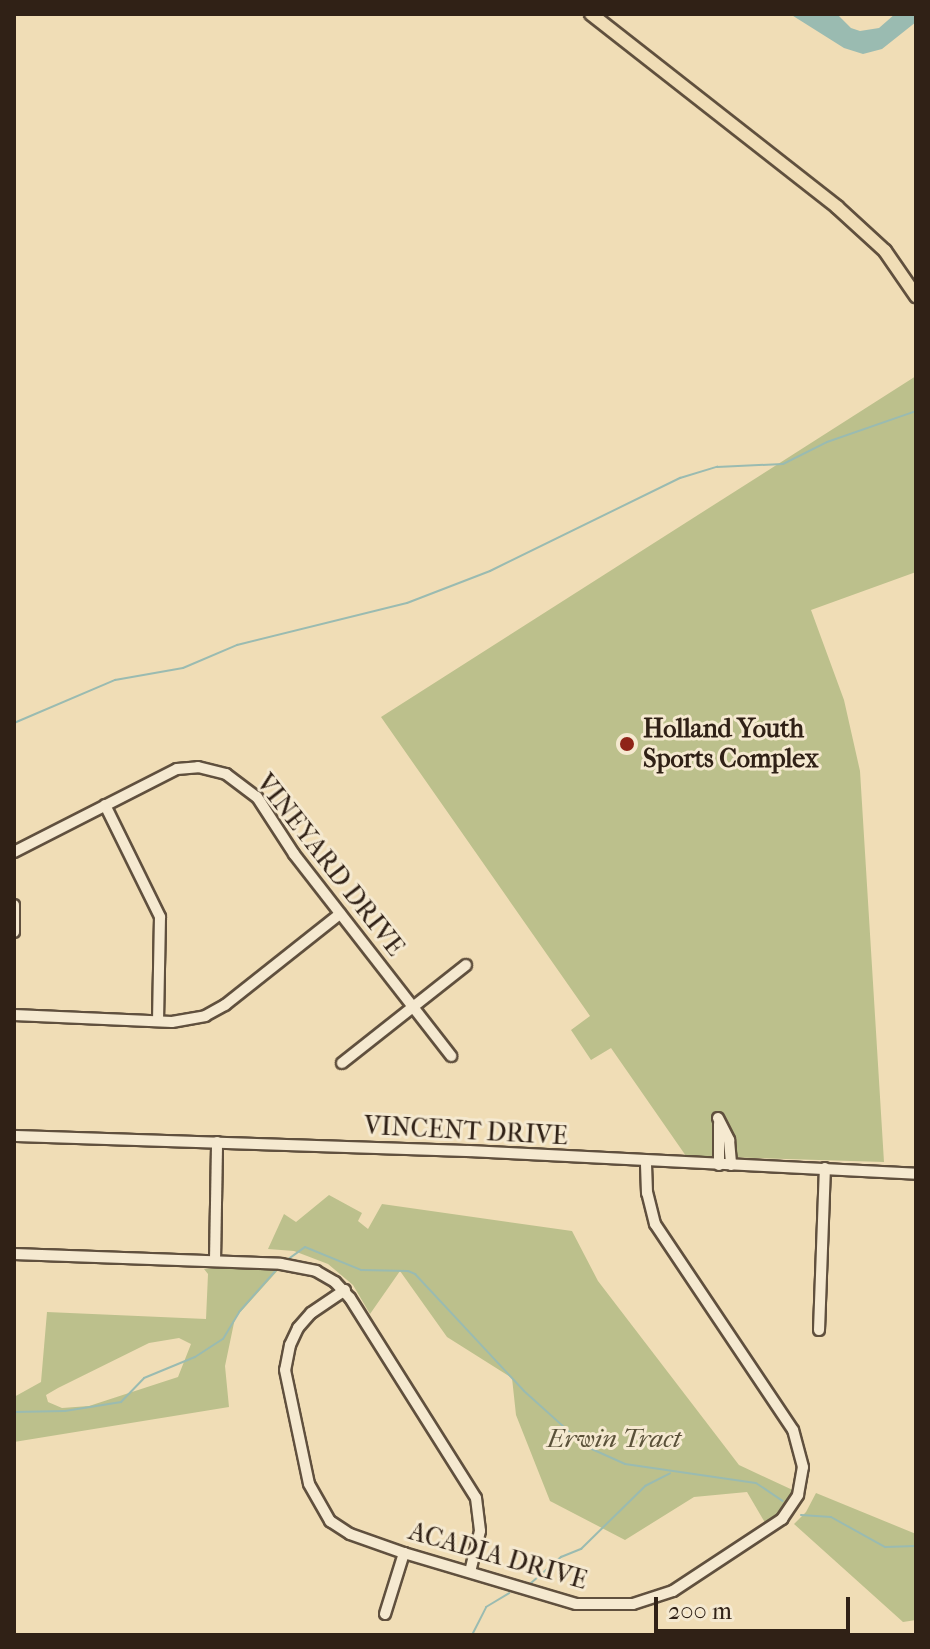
<!DOCTYPE html>
<html>
<head>
<meta charset="utf-8">
<style>
  body { margin:0 }
  #map { position:relative; width:930px; height:1649px; overflow:hidden; background:#f0ddb6; font-family:"IM FELL French Canon",serif }
  div>[style] { position:absolute }
  .green>* { inset:0; background:#bcc08c }
  .water>* { inset:0; background:#9abbb1 }
  .stream>* { height:2px; margin:-1px; padding:0 1px; transform-origin:1px; border-radius:1px; background:#9abbb1 }
  .roads { filter:drop-shadow(2px 0 #60503e) drop-shadow(-2px 0 #60503e) drop-shadow(0 2px #60503e) drop-shadow(0 -2px #60503e) }
  .minor>* { height:10px; margin:-5px; padding:0 5px; transform-origin:5px; border-radius:5px; background:#f5e9d0 }
  .major>* { height:12px; margin:-6px; padding:0 6px; transform-origin:6px; border-radius:6px; background:#f0ddb6 }
  .dots>* { width:22px; height:22px; translate:-50% -50%; box-sizing:border-box; border:4px solid #f5e9d0; border-radius:50% }
  span { translate:-50% -50%; white-space:nowrap; text-align:center; line-height:1.15; -webkit-text-stroke:6px #f5e9d0; paint-order:stroke }
  .poi-label { font-size:26px; color:#302116; font-weight:700 }
  .left { translate:0 -50%; text-align:left }
  .street-label { font-size:26px; color:#302116 }
  .park-label { font-size:26px; color:#5a5139; font-style:italic }
  .frame { position:absolute; inset:0; border:16px solid #302116; pointer-events:none }
  .scale { position:absolute; left:654px; top:1597px; width:196px; height:36px; box-sizing:border-box; border:4px solid #302116; border-top:0; padding-left:10px; font-size:24px; line-height:28px; white-space:nowrap; color:#302116; -webkit-text-stroke:6px #f5e9d0; paint-order:stroke }
</style>
</head>
<body>
<div id="map">
  <div class="green">
    <div style="clip-path:polygon(916px 376px,916px 572px,811px 610px,844px 700px,860px 771px,884px 1162px,686px 1156px,611px 1048px,591px 1060px,571px 1030px,590px 1016px,381px 717px)"></div>
    <div style="clip-path:polygon(329px 1195px,362px 1213px,358px 1221px,368px 1229px,382px 1204px,572px 1231px,598px 1281px,739px 1465px,797px 1492px,767px 1526px,747px 1492px,694px 1497px,625px 1540px,550px 1501px,516px 1415px,512px 1378px,447px 1337px,400px 1271px,370px 1314px,353px 1285px,328px 1264px,294px 1251px,268px 1249px,284px 1214px,296px 1222px)"></div>
    <div style="clip-path:polygon(evenodd,225px 1267px,280px 1268px,235px 1318px,225px 1366px,229px 1407px,14px 1442px,14px 1397px,41px 1382px,47px 1312px,206px 1319px,208px 1274px,204px 1269px,225px 1267px,179px 1338px,191px 1344px,178px 1377px,89px 1406px,62px 1408px,48px 1402px,46px 1395px,58px 1388px,149px 1343px,179px 1338px)"></div>
    <div style="clip-path:polygon(816px 1493px,916px 1534px,916px 1620px,903px 1622px,794px 1524px,806px 1512px)"></div>
  </div>
  <div class="water">
    <div style="clip-path:polygon(790px 14px,837px 14px,851px 28px,860px 31px,879px 28px,895px 14px,916px 14px,916px 22px,882px 49px,863px 54px,844px 48px)"></div>
  </div>
  <div class="stream">
    <div style="left:14px;top:723px;width:110px;rotate:-23.1deg"></div>
    <div style="left:115px;top:680px;width:69px;rotate:-10deg"></div>
    <div style="left:183px;top:668px;width:59px;rotate:-23.1deg"></div>
    <div style="left:237px;top:645px;width:175px;rotate:-13.9deg"></div>
    <div style="left:407px;top:603px;width:89px;rotate:-21.1deg"></div>
    <div style="left:490px;top:571px;width:212px;rotate:-26.1deg"></div>
    <div style="left:680px;top:478px;width:39px;rotate:-17deg"></div>
    <div style="left:717px;top:467px;width:66px;rotate:-2.6deg"></div>
    <div style="left:783px;top:464px;width:49px;rotate:-26.6deg"></div>
    <div style="left:827px;top:442px;width:94px;rotate:-19.2deg"></div>
    <div style="left:287px;top:1260px;width:22px;rotate:-36deg"></div>
    <div style="left:305px;top:1247px;width:61px;rotate:22.3deg"></div>
    <div style="left:361px;top:1270px;width:47px;rotate:1.2deg"></div>
    <div style="left:408px;top:1271px;width:8px;rotate:23deg"></div>
    <div style="left:415px;top:1274px;width:160px;rotate:47deg"></div>
    <div style="left:524px;top:1391px;width:82px;rotate:42deg"></div>
    <div style="left:585px;top:1446px;width:44px;rotate:24.2deg"></div>
    <div style="left:625px;top:1464px;width:132px;rotate:8.3deg"></div>
    <div style="left:756px;top:1483px;width:32px;rotate:34deg"></div>
    <div style="left:14px;top:1412px;width:51px;rotate:-1.1deg"></div>
    <div style="left:65px;top:1411px;width:57px;rotate:-9.1deg"></div>
    <div style="left:121px;top:1402px;width:33px;rotate:-46deg"></div>
    <div style="left:144px;top:1378px;width:55px;rotate:-22.4deg"></div>
    <div style="left:195px;top:1357px;width:33px;rotate:-33deg"></div>
    <div style="left:223px;top:1339px;width:31px;rotate:-59deg"></div>
    <div style="left:239px;top:1312px;width:57px;rotate:-48.5deg"></div>
    <div style="left:801px;top:1515px;width:30px;rotate:4deg"></div>
    <div style="left:831px;top:1517px;width:62px;rotate:29.1deg"></div>
    <div style="left:885px;top:1547px;width:31px;rotate:-2deg"></div>
    <div style="left:531px;top:1583px;width:40px;rotate:-41deg"></div>
    <div style="left:561px;top:1557px;width:22px;rotate:-22deg"></div>
    <div style="left:581px;top:1549px;width:90px;rotate:-44.5deg"></div>
    <div style="left:645px;top:1486px;width:28px;rotate:-27deg"></div>
    <div style="left:472px;top:1635px;width:31px;rotate:-63deg"></div>
    <div style="left:486px;top:1607px;width:27px;rotate:-31deg"></div>
  </div>
  <div class="roads">
    <div class="minor">
      <div style="left:105px;top:805px;width:125px;rotate:63.8deg"></div>
      <div style="left:160px;top:917px;width:104px;rotate:91.1deg"></div>
      <div style="left:14px;top:852px;width:183px;rotate:-27deg"></div>
      <div style="left:177px;top:769px;width:21px;rotate:-5deg"></div>
      <div style="left:198px;top:767px;width:29px;rotate:14deg"></div>
      <div style="left:226px;top:774px;width:39px;rotate:37deg"></div>
      <div style="left:257px;top:797px;width:68px;rotate:57deg"></div>
      <div style="left:294px;top:854px;width:256px;rotate:52.1deg"></div>
      <div style="left:14px;top:905px;width:27px;rotate:90deg"></div>
      <div style="left:14px;top:1015px;width:158px;rotate:2.5deg"></div>
      <div style="left:172px;top:1022px;width:34px;rotate:-10deg"></div>
      <div style="left:205px;top:1016px;width:23px;rotate:-29deg"></div>
      <div style="left:225px;top:1005px;width:147px;rotate:-38.4deg"></div>
      <div style="left:342px;top:1063px;width:158px;rotate:-38.3deg"></div>
      <div style="left:718px;top:1118px;width:25px;rotate:63deg"></div>
      <div style="left:729px;top:1140px;width:25px;rotate:85deg"></div>
      <div style="left:14px;top:1136px;width:455px;rotate:1.9deg"></div>
      <div style="left:469px;top:1151px;width:448px;rotate:2.9deg"></div>
      <div style="left:719px;top:1165px;width:41px;rotate:-90deg"></div>
      <div style="left:14px;top:1254px;width:267px;rotate:2.1deg"></div>
      <div style="left:281px;top:1264px;width:36px;rotate:11deg"></div>
      <div style="left:316px;top:1271px;width:22px;rotate:30deg"></div>
      <div style="left:335px;top:1282px;width:22px;rotate:47deg"></div>
      <div style="left:350px;top:1298px;width:236px;rotate:57.8deg"></div>
      <div style="left:476px;top:1498px;width:33px;rotate:83deg"></div>
      <div style="left:480px;top:1531px;width:42px;rotate:103.7deg"></div>
      <div style="left:215px;top:1261px;width:119px;rotate:-89deg"></div>
      <div style="left:345px;top:1290px;width:41px;rotate:145.9deg"></div>
      <div style="left:311px;top:1313px;width:20px;rotate:131deg"></div>
      <div style="left:298px;top:1328px;width:19px;rotate:115deg"></div>
      <div style="left:290px;top:1345px;width:25px;rotate:101deg"></div>
      <div style="left:285px;top:1370px;width:116px;rotate:78.1deg"></div>
      <div style="left:309px;top:1484px;width:43px;rotate:60.4deg"></div>
      <div style="left:330px;top:1521px;width:24px;rotate:33deg"></div>
      <div style="left:350px;top:1534px;width:57px;rotate:19.4deg"></div>
      <div style="left:404px;top:1553px;width:179px;rotate:16.5deg"></div>
      <div style="left:576px;top:1604px;width:57px"></div>
      <div style="left:633px;top:1604px;width:42px;rotate:-18deg"></div>
      <div style="left:673px;top:1591px;width:131px;rotate:-33.4deg"></div>
      <div style="left:782px;top:1519px;width:29px;rotate:-56deg"></div>
      <div style="left:798px;top:1495px;width:28px;rotate:-80deg"></div>
      <div style="left:803px;top:1467px;width:38px;rotate:-105deg"></div>
      <div style="left:793px;top:1430px;width:248px;rotate:-123.8deg"></div>
      <div style="left:655px;top:1224px;width:32px;rotate:-104deg"></div>
      <div style="left:647px;top:1193px;width:31px;rotate:-92deg"></div>
      <div style="left:819px;top:1330px;width:162px;rotate:-87.9deg"></div>
      <div style="left:385px;top:1614px;width:64px;rotate:-72.7deg"></div>
    </div>
    <div class="major">
      <div style="left:591px;top:14px;width:313px;rotate:38.1deg"></div>
      <div style="left:837px;top:207px;width:65px;rotate:42.5deg"></div>
      <div style="left:885px;top:251px;width:55px;rotate:55.4deg"></div>
    </div>
  </div>
  <div class="dots">
    <div style="left:627px;top:744px;background:#8f2418"></div>
  </div>
  <div class="poi-label">
    <span class="left" style="left:643px;top:744px">Holland Youth<br>Sports Complex</span>
  </div>
  <div class="street-label">
    <span style="left:330px;top:865px;rotate:52deg">VINEYARD DRIVE</span>
    <span style="left:466px;top:1131px;rotate:3deg">VINCENT DRIVE</span>
    <span style="left:498px;top:1556px;rotate:16deg">ACADIA DRIVE</span>
  </div>
  <div class="park-label">
    <span style="left:614px;top:1439px">Erwin Tract</span>
  </div>
  <div class="frame"></div>
  <div class="scale">200 m</div>
</div>
</body>
</html>
